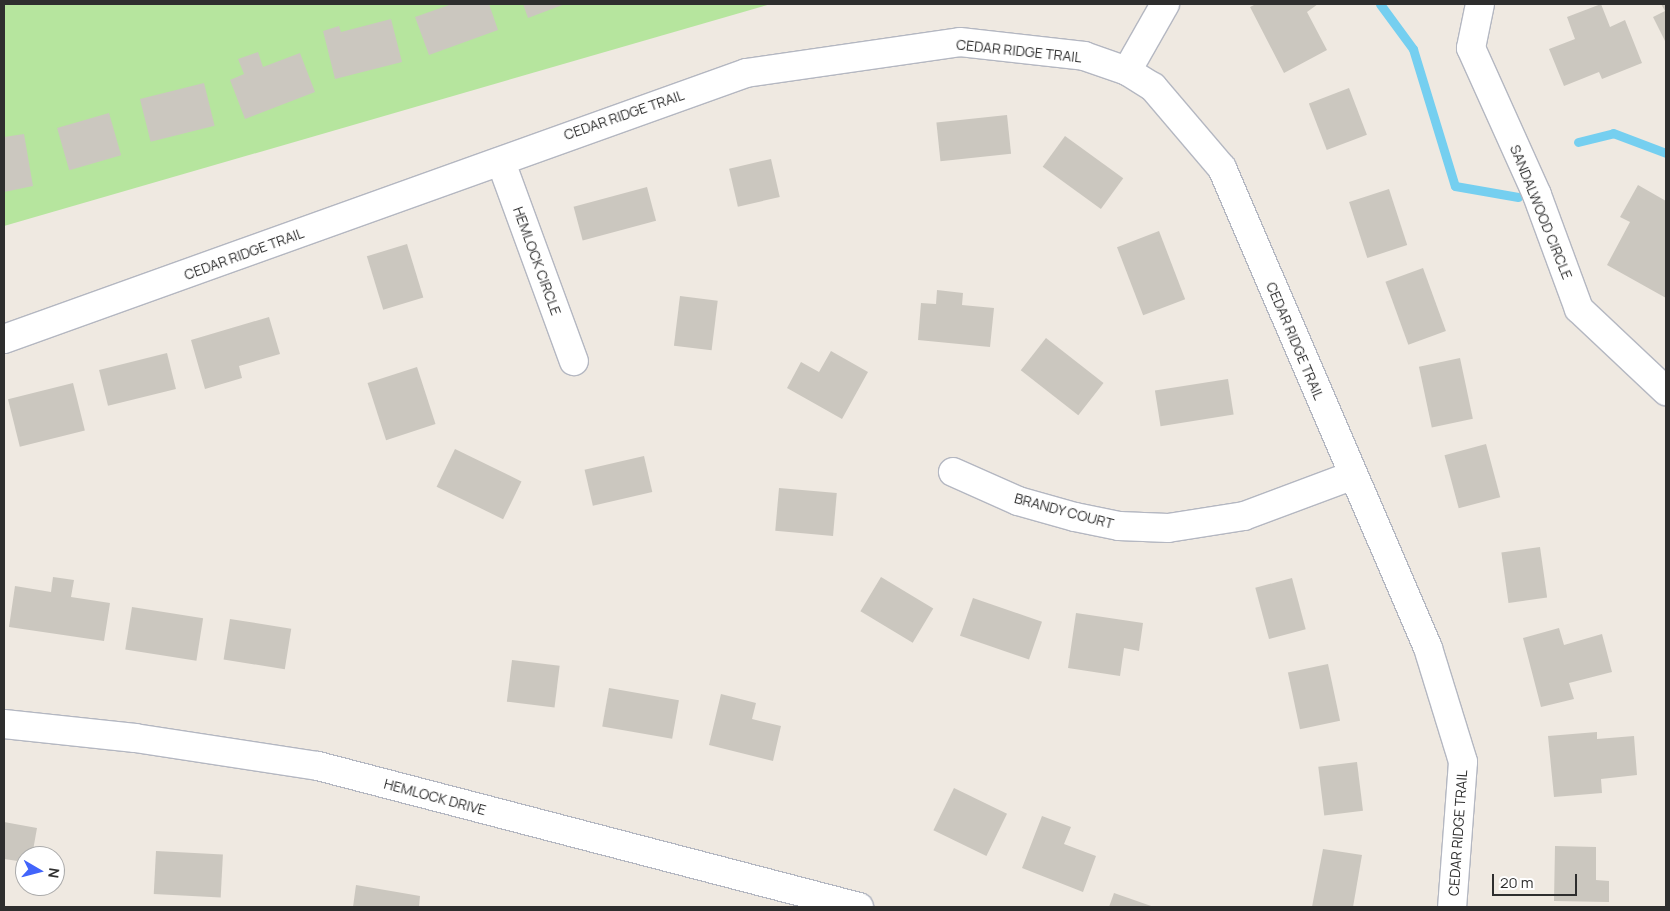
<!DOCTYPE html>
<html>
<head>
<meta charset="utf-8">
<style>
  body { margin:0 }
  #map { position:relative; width:1670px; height:911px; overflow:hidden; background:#efe9e1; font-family:Manrope,sans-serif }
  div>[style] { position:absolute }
  .green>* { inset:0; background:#b6e59e }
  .stream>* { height:9px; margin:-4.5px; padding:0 4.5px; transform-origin:4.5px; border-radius:4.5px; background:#75cff0 }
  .building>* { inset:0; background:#cbc7bf; transform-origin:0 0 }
  .roads { filter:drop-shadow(1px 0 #b4b7c1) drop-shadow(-1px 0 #b4b7c1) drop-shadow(0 1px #b4b7c1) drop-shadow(0 -1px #b4b7c1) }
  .street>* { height:28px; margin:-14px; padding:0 14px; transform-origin:14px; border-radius:14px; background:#fff }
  span { translate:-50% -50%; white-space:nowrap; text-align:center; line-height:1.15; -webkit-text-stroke:4px #fff; paint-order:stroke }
  .street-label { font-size:14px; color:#2e2e2e }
  .frame { position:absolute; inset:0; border:5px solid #2e2e2e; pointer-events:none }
  .north { position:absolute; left:15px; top:846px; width:50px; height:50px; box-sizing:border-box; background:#fff; border:1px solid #ababab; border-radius:50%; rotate:98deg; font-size:14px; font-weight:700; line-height:20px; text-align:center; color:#2e2e2e }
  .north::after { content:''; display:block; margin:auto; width:18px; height:22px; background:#4264fb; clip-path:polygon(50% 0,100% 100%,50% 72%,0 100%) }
  .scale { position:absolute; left:1492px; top:874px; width:85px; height:22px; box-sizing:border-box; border:2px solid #2e2e2e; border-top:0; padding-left:6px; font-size:15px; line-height:18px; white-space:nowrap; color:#2e2e2e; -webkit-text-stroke:4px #fff; paint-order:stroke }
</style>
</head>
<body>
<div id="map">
  <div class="green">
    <div style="clip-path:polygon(4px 4px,771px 4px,4px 226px)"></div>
  </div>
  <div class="stream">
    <div style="left:1380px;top:4px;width:56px;rotate:53.7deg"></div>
    <div style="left:1413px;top:49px;width:143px;rotate:73deg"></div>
    <div style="left:1455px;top:186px;width:64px;rotate:9.9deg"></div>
    <div style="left:1578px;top:142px;width:36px;rotate:-14deg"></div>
    <div style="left:1613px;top:133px;width:57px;rotate:20.7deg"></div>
  </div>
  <div class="building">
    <div style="clip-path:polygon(452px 4px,489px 4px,498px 30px,429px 55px,415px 17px)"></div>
    <div style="clip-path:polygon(523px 4px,565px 4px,528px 18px)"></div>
    <div style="clip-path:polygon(1256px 4px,1318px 4px,1307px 12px,1327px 50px,1284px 73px,1250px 7px)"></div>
    <div style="clip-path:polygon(1601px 4px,1610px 27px,1625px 20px,1642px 63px,1602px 79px,1599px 72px,1564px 86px,1549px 49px,1575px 39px,1567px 17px)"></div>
    <div style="clip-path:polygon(1661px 4px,1666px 4px,1666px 43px,1653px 17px,1665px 11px)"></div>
    <div style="clip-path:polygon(391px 19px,402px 62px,335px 79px,323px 31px,339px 26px,341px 32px)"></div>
    <div style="clip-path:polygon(258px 52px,263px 67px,300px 53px,315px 92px,245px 119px,230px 80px,244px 74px,238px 59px)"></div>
    <div style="left:204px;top:83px;width:44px;height:66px;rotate:76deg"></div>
    <div style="left:1349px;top:88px;width:50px;height:43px;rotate:69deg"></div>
    <div style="left:109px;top:113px;width:44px;height:54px;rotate:74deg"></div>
    <div style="left:1007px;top:115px;width:39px;height:71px;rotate:84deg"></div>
    <div style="clip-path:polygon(24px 134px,33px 186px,4px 192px,4px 137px)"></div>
    <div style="left:1065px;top:136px;width:72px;height:38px;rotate:36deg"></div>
    <div style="left:771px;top:159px;width:39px;height:43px;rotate:77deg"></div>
    <div style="clip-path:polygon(1638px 185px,1666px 201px,1666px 298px,1607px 265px,1630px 222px,1620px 217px)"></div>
    <div style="left:647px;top:187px;width:35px;height:76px;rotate:75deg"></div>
    <div style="left:1389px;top:189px;width:59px;height:42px;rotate:72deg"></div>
    <div style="left:1159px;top:231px;width:73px;height:45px;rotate:69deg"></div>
    <div style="left:407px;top:244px;width:56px;height:42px;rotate:73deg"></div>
    <div style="left:1423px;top:268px;width:67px;height:40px;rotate:70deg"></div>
    <div style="clip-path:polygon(937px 290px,963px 293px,962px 305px,994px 308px,990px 347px,918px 340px,921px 303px,936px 304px)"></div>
    <div style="left:680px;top:296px;width:38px;height:50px;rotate:7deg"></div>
    <div style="clip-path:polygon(269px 317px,280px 354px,239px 366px,242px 378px,205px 389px,191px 340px)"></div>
    <div style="left:1046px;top:338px;width:73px;height:41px;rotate:38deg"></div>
    <div style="clip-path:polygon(831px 351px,868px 372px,842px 419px,787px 388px,801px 362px,819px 372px)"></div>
    <div style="left:167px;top:353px;width:37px;height:70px;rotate:76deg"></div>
    <div style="left:1460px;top:358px;width:62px;height:42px;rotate:78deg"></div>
    <div style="left:417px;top:367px;width:60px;height:52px;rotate:72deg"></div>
    <div style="left:1228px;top:379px;width:36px;height:74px;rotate:81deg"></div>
    <div style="left:73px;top:383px;width:49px;height:67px;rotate:76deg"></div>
    <div style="left:1486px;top:444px;width:55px;height:43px;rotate:75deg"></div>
    <div style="left:455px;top:449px;width:74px;height:42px;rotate:26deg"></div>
    <div style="left:644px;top:456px;width:37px;height:61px;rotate:77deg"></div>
    <div style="left:779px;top:488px;width:58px;height:43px;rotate:5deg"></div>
    <div style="left:1540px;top:547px;width:51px;height:39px;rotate:82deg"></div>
    <div style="clip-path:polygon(53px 577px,74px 580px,71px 597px,110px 603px,104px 641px,9px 627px,15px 586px,51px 592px)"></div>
    <div style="left:881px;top:577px;width:61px;height:40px;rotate:31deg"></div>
    <div style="left:1292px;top:578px;width:53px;height:38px;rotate:75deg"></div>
    <div style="left:973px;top:598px;width:73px;height:40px;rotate:19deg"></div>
    <div style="left:132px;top:607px;width:72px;height:43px;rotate:9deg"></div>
    <div style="clip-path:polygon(1076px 613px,1143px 623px,1139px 651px,1124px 648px,1120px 676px,1068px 668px)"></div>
    <div style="left:230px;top:619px;width:62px;height:41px;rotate:9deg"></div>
    <div style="clip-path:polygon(1559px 628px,1564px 645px,1602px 634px,1612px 672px,1569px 683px,1574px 699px,1541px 707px,1523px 638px)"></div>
    <div style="left:512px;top:660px;width:48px;height:42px;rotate:7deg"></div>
    <div style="left:1328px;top:664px;width:58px;height:41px;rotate:78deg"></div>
    <div style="left:609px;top:688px;width:71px;height:39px;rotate:10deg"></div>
    <div style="clip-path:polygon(721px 694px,756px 703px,752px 719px,781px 726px,773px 761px,709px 745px)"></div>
    <div style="clip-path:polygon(1597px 732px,1597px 739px,1634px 736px,1637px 775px,1601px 779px,1602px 793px,1554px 797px,1548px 736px)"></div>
    <div style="left:1357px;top:762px;width:49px;height:39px;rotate:83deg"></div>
    <div style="left:954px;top:788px;width:59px;height:47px;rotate:26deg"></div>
    <div style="clip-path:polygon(1042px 816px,1071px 827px,1064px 844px,1096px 856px,1083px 892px,1022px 868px)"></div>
    <div style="clip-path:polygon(4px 822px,37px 828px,32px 856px,25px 856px,25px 862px,4px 859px)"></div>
    <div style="clip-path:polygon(1555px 846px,1596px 847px,1596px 880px,1609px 881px,1609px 902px,1554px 901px)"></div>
    <div style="clip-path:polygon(1323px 849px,1362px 855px,1353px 907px,1312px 907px)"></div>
    <div style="left:156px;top:851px;width:67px;height:43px;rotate:3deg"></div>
    <div style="clip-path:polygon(356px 885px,420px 896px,419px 907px,353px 907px)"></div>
    <div style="clip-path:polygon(1114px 893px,1154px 907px,1109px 907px)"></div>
  </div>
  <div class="roads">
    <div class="street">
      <div style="left:1480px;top:4px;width:45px;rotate:101.6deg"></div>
      <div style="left:1471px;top:48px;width:161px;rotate:65.8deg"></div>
      <div style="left:1537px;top:195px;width:121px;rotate:69.8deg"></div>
      <div style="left:1579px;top:309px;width:120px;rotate:43.3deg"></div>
      <div style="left:1127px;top:71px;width:77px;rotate:-60.4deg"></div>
      <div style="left:501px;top:162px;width:212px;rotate:69.9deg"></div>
      <div style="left:4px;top:339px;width:788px;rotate:-19.72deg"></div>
      <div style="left:746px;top:73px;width:216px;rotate:-8.2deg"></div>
      <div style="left:960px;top:42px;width:125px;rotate:6.4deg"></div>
      <div style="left:1084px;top:56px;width:46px;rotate:19.2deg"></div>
      <div style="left:1127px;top:71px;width:31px;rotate:32deg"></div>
      <div style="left:1153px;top:87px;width:106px;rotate:49.6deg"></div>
      <div style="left:1222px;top:168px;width:522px;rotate:66.77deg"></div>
      <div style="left:1428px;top:648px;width:119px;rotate:72.9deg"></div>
      <div style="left:1463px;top:762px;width:145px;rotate:94.3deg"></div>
      <div style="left:953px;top:472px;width:71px;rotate:24deg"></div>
      <div style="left:1018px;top:501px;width:59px;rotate:15.7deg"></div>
      <div style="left:1075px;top:517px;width:45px;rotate:11.6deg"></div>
      <div style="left:1119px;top:526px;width:49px;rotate:2.3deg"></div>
      <div style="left:1168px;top:528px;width:77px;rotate:-9deg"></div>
      <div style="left:1244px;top:516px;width:114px;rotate:-20.5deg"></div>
      <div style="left:4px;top:724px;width:132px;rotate:6.1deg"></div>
      <div style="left:135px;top:738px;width:185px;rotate:8.7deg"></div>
      <div style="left:318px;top:766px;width:559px;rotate:14.61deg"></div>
    </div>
  </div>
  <div class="street-label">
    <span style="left:1019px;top:51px;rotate:6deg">CEDAR RIDGE TRAIL</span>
    <span style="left:624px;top:115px;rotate:-19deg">CEDAR RIDGE TRAIL</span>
    <span style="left:1541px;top:212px;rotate:68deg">SANDALWOOD CIRCLE</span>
    <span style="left:244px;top:254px;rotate:-20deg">CEDAR RIDGE TRAIL</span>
    <span style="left:537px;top:261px;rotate:70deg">HEMLOCK CIRCLE</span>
    <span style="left:1295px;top:341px;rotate:67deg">CEDAR RIDGE TRAIL</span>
    <span style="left:1064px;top:511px;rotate:15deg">BRANDY COURT</span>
    <span style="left:435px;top:797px;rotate:15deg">HEMLOCK DRIVE</span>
    <span style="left:1458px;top:833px;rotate:-86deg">CEDAR RIDGE TRAIL</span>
  </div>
  <div class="frame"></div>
  <div class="north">N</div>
  <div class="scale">20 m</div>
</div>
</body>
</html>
